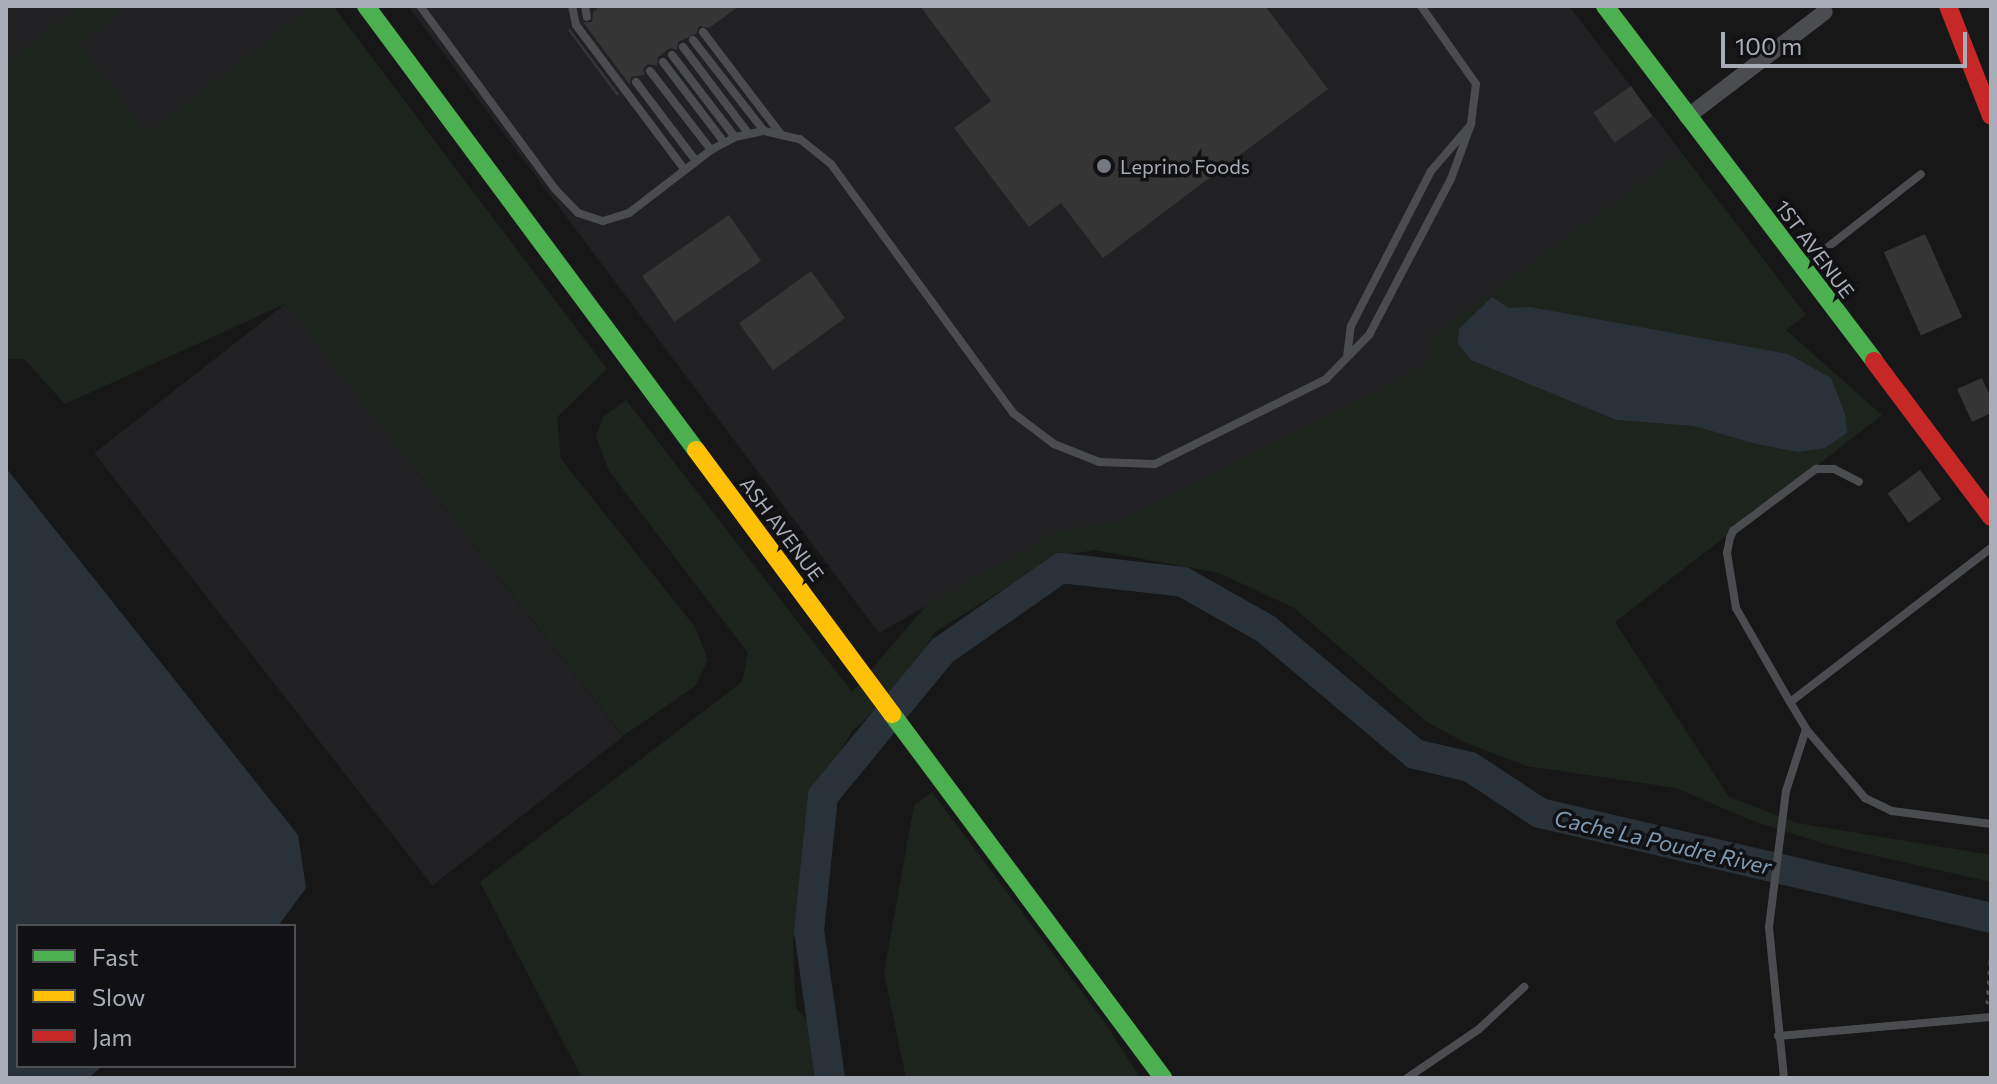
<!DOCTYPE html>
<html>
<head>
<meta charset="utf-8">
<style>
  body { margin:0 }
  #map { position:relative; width:1997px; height:1084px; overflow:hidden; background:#171717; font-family:Commissioner,sans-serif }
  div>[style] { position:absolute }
  .built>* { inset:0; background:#212123; transform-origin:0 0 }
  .green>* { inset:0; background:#1d241e }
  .water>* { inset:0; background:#2a3239 }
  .river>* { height:30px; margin:-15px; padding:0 15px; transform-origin:15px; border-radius:15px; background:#2a3239 }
  .building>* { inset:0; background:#353536; transform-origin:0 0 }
  .path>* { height:3px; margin-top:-1.5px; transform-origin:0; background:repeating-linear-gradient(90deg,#4d4e52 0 4px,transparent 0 10px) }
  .lane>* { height:8px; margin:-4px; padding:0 4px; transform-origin:4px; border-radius:4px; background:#4b4c50 }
  .street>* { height:16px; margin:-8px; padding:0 8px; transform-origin:8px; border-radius:8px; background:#4b4c50 }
  .fast>* { height:18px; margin:-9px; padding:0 9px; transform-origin:9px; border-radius:9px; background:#4caf50 }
  .slow>* { height:18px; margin:-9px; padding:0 9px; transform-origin:9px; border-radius:9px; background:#ffc107 }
  .jam>* { height:18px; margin:-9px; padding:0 9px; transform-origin:9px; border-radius:9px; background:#c62828 }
  .dots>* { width:22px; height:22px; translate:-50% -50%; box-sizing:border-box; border:4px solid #111113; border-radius:50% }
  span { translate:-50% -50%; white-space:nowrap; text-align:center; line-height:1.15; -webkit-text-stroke:7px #111113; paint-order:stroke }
  .poi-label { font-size:20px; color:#a8adb8 }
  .left { translate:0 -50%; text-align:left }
  .street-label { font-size:20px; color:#a8adb8 }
  .water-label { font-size:22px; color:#7f9bb3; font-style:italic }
  .frame { position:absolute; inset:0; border:8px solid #a8adb8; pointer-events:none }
  .legend { position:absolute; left:16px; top:924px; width:280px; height:144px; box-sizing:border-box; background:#111113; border:2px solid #4d4f55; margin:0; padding:10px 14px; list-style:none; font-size:24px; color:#a8adb8 }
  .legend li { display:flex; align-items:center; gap:16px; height:40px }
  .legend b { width:40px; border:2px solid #4d4f55 }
  .scale { position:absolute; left:1721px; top:32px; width:246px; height:36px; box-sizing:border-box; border:4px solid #a8adb8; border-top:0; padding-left:10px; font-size:24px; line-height:28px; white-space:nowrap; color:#a8adb8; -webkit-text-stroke:6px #111113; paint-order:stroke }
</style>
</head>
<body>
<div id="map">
  <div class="built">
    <div style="clip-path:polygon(6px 6px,80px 6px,6px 62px)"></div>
    <div style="clip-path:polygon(127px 6px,312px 6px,147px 133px,80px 45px)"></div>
    <div style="clip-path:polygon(408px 6px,1569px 6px,1682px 153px,1429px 338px,1429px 363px,1118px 521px,1057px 531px,879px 633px)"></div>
    <div style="left:285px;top:304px;width:549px;height:242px;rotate:52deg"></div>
  </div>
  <div class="green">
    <div style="clip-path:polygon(80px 6px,127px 6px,80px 45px,147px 133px,312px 6px,333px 6px,607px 369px,557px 417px,561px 459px,695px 627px,708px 660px,695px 686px,623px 736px,285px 304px,65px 404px,24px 359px,6px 359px,6px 62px)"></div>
    <div style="clip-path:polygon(evenodd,1682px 153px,1806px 315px,1786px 330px,1882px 415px,1615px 622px,1729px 797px,1797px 823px,1991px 855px,1991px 882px,1828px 845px,1753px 821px,1676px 788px,1527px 766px,1464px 742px,1427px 722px,1294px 608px,1219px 573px,1095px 550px,1057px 556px,935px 632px,902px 686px,852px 731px,807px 811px,793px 944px,796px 1008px,810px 1023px,821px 1078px,582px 1078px,480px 882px,742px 682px,748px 653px,609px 471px,596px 437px,603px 417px,626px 400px,852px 692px,926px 606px,1057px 531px,1118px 521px,1429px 363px,1429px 338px,1682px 153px,1492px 297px,1509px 308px,1797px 452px,1756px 444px,1694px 426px,1616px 420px,1471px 360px,1492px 297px)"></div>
    <div style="clip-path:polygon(932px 792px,1106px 1024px,1140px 1078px,906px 1078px,884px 973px,914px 805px)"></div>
  </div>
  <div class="water">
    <div style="clip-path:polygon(1492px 297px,1509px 308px,1530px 307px,1788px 354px,1831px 378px,1845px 414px,1847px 433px,1825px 448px,1797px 452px,1756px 444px,1694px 426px,1616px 420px,1471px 360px,1458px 344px,1459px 329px)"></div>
    <div style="clip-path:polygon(6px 468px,298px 835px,306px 888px,278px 926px,18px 926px,18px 1066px,103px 1066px,88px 1078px,6px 1078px)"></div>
  </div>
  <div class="river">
    <div style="left:830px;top:1078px;width:148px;rotate:-98.1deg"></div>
    <div style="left:809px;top:931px;width:136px;rotate:-84.1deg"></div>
    <div style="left:823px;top:796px;width:188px;rotate:-50.6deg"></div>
    <div style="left:942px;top:651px;width:145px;rotate:-34.9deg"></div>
    <div style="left:1061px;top:568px;width:123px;rotate:6.5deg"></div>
    <div style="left:1183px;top:582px;width:95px;rotate:29.5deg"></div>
    <div style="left:1266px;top:629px;width:194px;rotate:40deg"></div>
    <div style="left:1415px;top:754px;width:57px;rotate:13.3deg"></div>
    <div style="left:1470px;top:767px;width:84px;rotate:33.3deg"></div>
    <div style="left:1540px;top:813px;width:463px;rotate:13.1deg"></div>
  </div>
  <div class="building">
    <div style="clip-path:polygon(601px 6px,739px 6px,709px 28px,699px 26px,696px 34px,678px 42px,677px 50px,670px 48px,658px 57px,657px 66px,648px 64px,643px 69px,645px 75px,631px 77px,630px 85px,583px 22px,592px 22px,593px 12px)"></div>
    <div style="clip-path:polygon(920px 6px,1265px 6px,1328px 89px,1103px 258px,1061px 203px,1029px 227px,954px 128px,991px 101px)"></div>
    <div style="clip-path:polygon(570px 29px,619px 94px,617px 96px,568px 30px)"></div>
    <div style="left:1631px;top:86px;width:37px;height:46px;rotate:55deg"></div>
    <div style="left:729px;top:215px;width:56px;height:106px;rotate:55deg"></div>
    <div style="left:1925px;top:234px;width:91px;height:45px;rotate:66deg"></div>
    <div style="left:811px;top:271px;width:58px;height:89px;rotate:54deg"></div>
    <div style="clip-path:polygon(1982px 378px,1991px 398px,1991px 413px,1972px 422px,1957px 389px)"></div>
    <div style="left:1920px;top:470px;width:36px;height:40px;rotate:54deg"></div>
  </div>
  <div class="path">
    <div style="left:1987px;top:1004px;width:56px;rotate:-85.9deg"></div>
  </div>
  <div class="lane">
    <div style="left:420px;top:6px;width:227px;rotate:53.6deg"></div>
    <div style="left:555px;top:189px;width:33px;rotate:46deg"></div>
    <div style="left:578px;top:213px;width:26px;rotate:18deg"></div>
    <div style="left:603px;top:221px;width:27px;rotate:-17deg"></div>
    <div style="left:629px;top:213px;width:103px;rotate:-37.5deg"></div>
    <div style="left:711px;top:150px;width:27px;rotate:-28deg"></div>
    <div style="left:735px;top:137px;width:30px;rotate:-12deg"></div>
    <div style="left:764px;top:131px;width:37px;rotate:13deg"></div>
    <div style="left:800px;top:139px;width:40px;rotate:39deg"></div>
    <div style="left:831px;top:164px;width:308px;rotate:53.8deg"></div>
    <div style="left:1013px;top:413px;width:51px;rotate:37.1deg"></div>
    <div style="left:1054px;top:444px;width:48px;rotate:21.8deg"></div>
    <div style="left:1099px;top:462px;width:56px;rotate:2deg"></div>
    <div style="left:1155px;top:464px;width:191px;rotate:-26.4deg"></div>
    <div style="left:1326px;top:379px;width:62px;rotate:-45.7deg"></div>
    <div style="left:1369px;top:335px;width:176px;rotate:-62.3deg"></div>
    <div style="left:1451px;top:179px;width:59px;rotate:-70deg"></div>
    <div style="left:1471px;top:124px;width:40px;rotate:-82.9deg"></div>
    <div style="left:1476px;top:84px;width:95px;rotate:-125.2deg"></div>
    <div style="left:572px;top:6px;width:19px;rotate:78deg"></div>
    <div style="left:576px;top:25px;width:180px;rotate:53.1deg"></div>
    <div style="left:585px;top:6px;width:11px;rotate:80deg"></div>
    <div style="left:703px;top:32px;width:127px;rotate:52.7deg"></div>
    <div style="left:693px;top:40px;width:115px;rotate:52deg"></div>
    <div style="left:683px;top:47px;width:108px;rotate:52.9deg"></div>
    <div style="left:672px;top:55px;width:103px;rotate:52.5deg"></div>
    <div style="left:663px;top:62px;width:101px;rotate:52.7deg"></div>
    <div style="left:650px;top:71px;width:100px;rotate:52.3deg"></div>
    <div style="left:636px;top:82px;width:99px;rotate:52.8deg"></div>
    <div style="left:1805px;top:265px;width:147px;rotate:-38.1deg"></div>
    <div style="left:1347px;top:357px;width:31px;rotate:-83deg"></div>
    <div style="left:1351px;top:326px;width:174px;rotate:-62.7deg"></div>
    <div style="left:1431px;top:171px;width:57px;rotate:-49.3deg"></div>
    <div style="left:1991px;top:548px;width:253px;rotate:142.5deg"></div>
    <div style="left:1790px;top:702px;width:31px;rotate:59deg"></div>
    <div style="left:1806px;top:729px;width:91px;rotate:49.5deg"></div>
    <div style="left:1865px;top:798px;width:30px;rotate:26deg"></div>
    <div style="left:1892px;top:811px;width:100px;rotate:7.5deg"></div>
    <div style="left:1790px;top:702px;width:108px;rotate:-119.9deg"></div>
    <div style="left:1736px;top:608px;width:56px;rotate:-99.3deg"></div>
    <div style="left:1727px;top:553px;width:15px;rotate:-79deg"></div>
    <div style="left:1730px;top:538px;width:8px;rotate:-67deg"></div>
    <div style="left:1733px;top:531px;width:104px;rotate:-36.8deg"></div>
    <div style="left:1816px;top:469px;width:18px"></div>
    <div style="left:1834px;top:469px;width:28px;rotate:27deg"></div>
    <div style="left:1778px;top:1036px;width:214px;rotate:-5.1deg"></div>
    <div style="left:1407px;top:1078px;width:87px;rotate:-34.2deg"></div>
    <div style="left:1479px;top:1029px;width:62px;rotate:-43deg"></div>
    <div style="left:1784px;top:1078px;width:152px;rotate:-95.7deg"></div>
    <div style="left:1769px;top:927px;width:137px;rotate:-82.9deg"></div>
    <div style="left:1786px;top:791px;width:65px;rotate:-72.1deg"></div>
  </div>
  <div class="street">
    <div style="left:1687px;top:117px;width:173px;rotate:-37.3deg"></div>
  </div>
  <div class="fast">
    <div style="left:366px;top:6px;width:553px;rotate:53.38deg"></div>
    <div style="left:1605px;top:6px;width:445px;rotate:52.8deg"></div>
    <div style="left:892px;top:714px;width:454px;rotate:53.3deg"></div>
  </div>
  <div class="slow">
    <div style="left:696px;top:450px;width:329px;rotate:53.4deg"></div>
  </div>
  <div class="jam">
    <div style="left:1948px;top:6px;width:118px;rotate:68.6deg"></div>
    <div style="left:1874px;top:361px;width:195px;rotate:53.1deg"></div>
  </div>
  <div class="dots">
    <div style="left:1104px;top:166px;background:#757880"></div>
  </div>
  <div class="poi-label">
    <span class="left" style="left:1120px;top:166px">Leprino Foods</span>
  </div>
  <div class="street-label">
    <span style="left:1815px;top:249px;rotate:53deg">1ST AVENUE</span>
    <span style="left:782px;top:529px;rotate:53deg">ASH AVENUE</span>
  </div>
  <div class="water-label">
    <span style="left:1663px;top:842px;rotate:13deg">Cache La Poudre River</span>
  </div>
  <div class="frame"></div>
  <ul class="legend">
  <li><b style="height:10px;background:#4caf50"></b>Fast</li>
  <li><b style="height:10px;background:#ffc107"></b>Slow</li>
  <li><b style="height:10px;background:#c62828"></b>Jam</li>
  </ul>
  <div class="scale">100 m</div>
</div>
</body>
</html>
